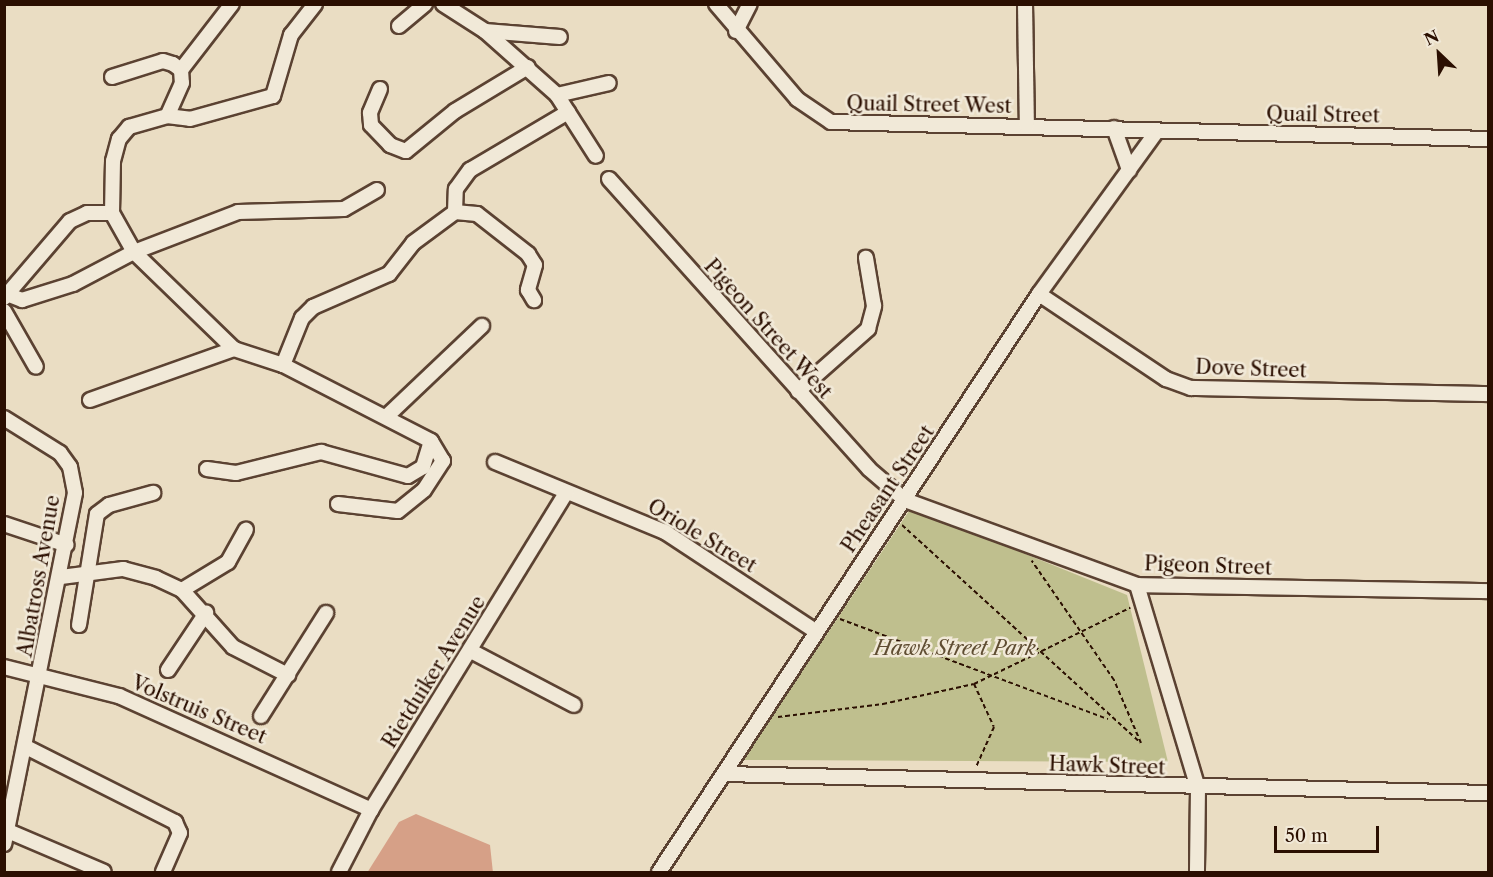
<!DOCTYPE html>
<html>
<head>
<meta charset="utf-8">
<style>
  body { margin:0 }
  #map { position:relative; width:1493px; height:877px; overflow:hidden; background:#eaddc3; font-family:"Libre Caslon Text",serif }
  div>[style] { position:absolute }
  .green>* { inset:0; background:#bfbf8e }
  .building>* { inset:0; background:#d6a087 }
  .path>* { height:2px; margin-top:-1px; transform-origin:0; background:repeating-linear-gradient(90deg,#2b0f01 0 4.5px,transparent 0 7.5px) }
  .roads { filter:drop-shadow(2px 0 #5b4232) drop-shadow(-2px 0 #5b4232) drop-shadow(0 2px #5b4232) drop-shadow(0 -2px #5b4232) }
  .minor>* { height:14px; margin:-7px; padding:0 7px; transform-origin:7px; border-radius:7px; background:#f1e9d8 }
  span { translate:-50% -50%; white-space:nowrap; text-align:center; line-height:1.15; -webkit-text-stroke:5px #f1e9d8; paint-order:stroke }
  .street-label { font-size:20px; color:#2b0f01 }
  .park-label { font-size:20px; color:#5f4d32; font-style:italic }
  .frame { position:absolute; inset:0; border:6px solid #2b0f01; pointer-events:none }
  .north { position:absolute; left:1409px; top:24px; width:60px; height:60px; -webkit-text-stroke:4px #f1e9d8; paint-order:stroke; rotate:335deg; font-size:16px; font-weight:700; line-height:24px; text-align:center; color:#2b0f01 }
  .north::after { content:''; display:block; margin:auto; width:21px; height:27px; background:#2b0f01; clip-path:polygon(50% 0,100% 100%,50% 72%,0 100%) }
  .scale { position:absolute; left:1274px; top:826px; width:105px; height:27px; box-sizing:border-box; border:3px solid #2b0f01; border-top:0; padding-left:8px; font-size:18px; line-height:21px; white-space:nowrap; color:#2b0f01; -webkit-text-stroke:4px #f1e9d8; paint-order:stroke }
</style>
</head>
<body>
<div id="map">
  <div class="green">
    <div style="clip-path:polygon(911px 508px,1127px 595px,1168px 762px,743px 760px)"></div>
  </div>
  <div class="building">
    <div style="clip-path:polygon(416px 814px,490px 845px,493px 873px,367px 873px,399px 822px)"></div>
  </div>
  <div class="path">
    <div style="left:902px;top:525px;width:323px;rotate:42.4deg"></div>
    <div style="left:1141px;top:743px;width:69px;rotate:-113.2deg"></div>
    <div style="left:1114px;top:680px;width:145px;rotate:-124.6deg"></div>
    <div style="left:840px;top:619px;width:286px;rotate:20.5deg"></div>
    <div style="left:974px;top:684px;width:47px;rotate:65.1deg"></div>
    <div style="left:994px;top:727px;width:44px;rotate:114.2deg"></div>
    <div style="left:778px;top:717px;width:106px;rotate:-7.1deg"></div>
    <div style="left:883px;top:704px;width:93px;rotate:-12.4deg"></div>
    <div style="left:974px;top:684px;width:174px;rotate:-26deg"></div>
  </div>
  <div class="roads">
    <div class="minor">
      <div style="left:443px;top:4px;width:50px;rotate:32.7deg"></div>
      <div style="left:485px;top:31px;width:75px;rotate:4.6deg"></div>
      <div style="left:716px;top:4px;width:125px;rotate:49.5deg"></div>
      <div style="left:797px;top:99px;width:41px;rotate:34.1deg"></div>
      <div style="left:831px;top:122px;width:657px;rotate:1.48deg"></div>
      <div style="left:1025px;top:4px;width:122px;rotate:89.1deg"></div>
      <div style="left:399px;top:26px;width:34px;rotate:-40deg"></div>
      <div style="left:485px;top:31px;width:96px;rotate:41.6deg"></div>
      <div style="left:557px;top:95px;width:72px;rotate:57.4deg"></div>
      <div style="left:736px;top:31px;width:30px;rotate:-63deg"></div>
      <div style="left:181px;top:70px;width:83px;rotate:-52.3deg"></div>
      <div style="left:112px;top:77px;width:53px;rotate:-17.4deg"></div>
      <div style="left:163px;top:61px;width:10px;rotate:17deg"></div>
      <div style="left:173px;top:64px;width:10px;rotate:37deg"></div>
      <div style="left:181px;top:70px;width:13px;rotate:86deg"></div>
      <div style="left:182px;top:83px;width:36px;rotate:114deg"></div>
      <div style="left:380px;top:89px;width:26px;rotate:113deg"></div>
      <div style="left:370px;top:113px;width:12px;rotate:85deg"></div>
      <div style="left:371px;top:125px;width:28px;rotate:46deg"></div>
      <div style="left:390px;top:145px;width:17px;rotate:21deg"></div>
      <div style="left:406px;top:151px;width:63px;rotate:-39.2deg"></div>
      <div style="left:455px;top:111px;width:85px;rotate:-31.1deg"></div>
      <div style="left:557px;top:95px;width:53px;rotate:-13deg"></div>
      <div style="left:1114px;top:128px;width:45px;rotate:70.3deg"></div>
      <div style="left:609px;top:179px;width:389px;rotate:48.1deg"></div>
      <div style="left:869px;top:469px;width:48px;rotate:40.7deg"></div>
      <div style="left:905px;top:500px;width:247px;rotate:20.1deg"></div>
      <div style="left:1137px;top:585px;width:351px;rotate:1deg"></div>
      <div style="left:455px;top:212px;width:22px;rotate:5deg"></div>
      <div style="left:477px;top:214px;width:65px;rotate:38.1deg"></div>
      <div style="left:528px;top:254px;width:13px;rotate:58deg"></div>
      <div style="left:535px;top:265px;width:26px;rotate:106deg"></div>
      <div style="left:528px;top:290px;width:12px;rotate:59deg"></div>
      <div style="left:1039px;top:294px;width:153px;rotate:33.8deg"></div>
      <div style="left:1166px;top:379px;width:27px;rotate:20deg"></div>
      <div style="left:1191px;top:388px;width:297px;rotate:1.2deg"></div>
      <div style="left:12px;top:296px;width:11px;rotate:22deg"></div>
      <div style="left:22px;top:300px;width:53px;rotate:-17.4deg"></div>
      <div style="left:73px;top:284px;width:69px;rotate:-27.7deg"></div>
      <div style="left:134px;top:252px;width:111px;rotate:-21deg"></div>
      <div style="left:238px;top:212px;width:106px;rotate:-1.6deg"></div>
      <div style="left:344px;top:209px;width:38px;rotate:-30deg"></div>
      <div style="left:4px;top:298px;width:101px;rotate:-49.4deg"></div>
      <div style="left:70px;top:221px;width:19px;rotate:-25deg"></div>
      <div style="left:87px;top:213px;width:25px"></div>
      <div style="left:4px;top:311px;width:64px;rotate:60.3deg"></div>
      <div style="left:283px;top:365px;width:52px;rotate:-161.9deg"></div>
      <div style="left:234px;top:349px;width:139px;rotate:-135.9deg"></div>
      <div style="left:134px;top:252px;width:45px;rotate:-119.4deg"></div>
      <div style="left:112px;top:213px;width:52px;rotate:-88.9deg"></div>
      <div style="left:113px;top:161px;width:23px;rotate:-75deg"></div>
      <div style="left:119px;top:139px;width:16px;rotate:-50deg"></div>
      <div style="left:129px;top:127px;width:40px;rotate:-16deg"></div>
      <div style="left:167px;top:116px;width:23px;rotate:7deg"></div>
      <div style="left:190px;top:119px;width:86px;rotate:-15.5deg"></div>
      <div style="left:273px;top:96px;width:64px;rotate:-73.6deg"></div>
      <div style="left:291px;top:35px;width:39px;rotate:-52deg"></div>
      <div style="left:798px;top:391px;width:94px;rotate:-41.5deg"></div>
      <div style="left:868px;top:329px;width:24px;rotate:-75deg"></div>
      <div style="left:874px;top:306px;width:49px;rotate:-99.5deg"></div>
      <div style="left:90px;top:400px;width:153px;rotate:-19.5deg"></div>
      <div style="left:387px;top:416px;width:131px;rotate:-43.5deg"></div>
      <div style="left:4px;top:418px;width:66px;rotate:32deg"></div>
      <div style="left:60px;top:453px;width:17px;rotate:54deg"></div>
      <div style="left:70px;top:467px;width:26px;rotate:79deg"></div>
      <div style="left:75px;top:493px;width:358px;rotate:101.4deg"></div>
      <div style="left:495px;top:462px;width:184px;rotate:22.4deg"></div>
      <div style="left:665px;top:532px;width:180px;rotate:33.4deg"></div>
      <div style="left:207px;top:469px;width:29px;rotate:8deg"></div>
      <div style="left:236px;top:473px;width:88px;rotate:-13.9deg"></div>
      <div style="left:321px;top:452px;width:90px;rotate:15.4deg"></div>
      <div style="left:408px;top:476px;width:17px;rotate:-31deg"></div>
      <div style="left:423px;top:467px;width:27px;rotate:-73deg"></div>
      <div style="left:338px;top:504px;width:60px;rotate:6.7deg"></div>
      <div style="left:398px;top:511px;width:33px;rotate:-39deg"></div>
      <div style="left:424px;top:490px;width:35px;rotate:-57deg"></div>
      <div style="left:443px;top:461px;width:23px;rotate:-121deg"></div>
      <div style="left:431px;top:441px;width:166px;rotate:-152.8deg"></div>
      <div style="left:283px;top:365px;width:51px;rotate:-68deg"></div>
      <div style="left:302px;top:318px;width:16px;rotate:-45deg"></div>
      <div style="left:313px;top:307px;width:83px;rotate:-23.5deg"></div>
      <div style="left:389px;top:274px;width:39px;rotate:-52deg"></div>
      <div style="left:413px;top:243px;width:52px;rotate:-36.4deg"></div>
      <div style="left:455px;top:212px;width:23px;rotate:-88deg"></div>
      <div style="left:456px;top:189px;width:24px;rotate:-54deg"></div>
      <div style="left:470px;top:170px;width:114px;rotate:-30.6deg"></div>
      <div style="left:4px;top:524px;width:66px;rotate:18.4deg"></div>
      <div style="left:61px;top:577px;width:63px;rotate:-7.4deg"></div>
      <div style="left:123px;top:569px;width:34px;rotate:15deg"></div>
      <div style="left:156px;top:578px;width:29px;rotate:25deg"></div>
      <div style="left:182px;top:590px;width:76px;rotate:48.2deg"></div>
      <div style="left:233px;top:647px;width:62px;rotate:27deg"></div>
      <div style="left:1137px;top:585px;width:212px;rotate:73.3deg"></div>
      <div style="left:1198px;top:788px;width:84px;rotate:90.7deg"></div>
      <div style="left:182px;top:590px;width:54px;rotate:-31.3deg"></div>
      <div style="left:228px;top:562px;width:37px;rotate:-61deg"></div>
      <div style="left:79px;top:625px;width:112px;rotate:-80.8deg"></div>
      <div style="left:97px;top:514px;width:15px;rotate:-37deg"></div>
      <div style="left:109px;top:505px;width:46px;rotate:-15.3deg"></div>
      <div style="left:471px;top:651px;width:116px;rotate:27.7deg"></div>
      <div style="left:4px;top:667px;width:119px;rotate:14.2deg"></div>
      <div style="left:119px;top:696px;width:277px;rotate:24.3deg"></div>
      <div style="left:168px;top:670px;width:69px;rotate:-56.3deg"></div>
      <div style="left:261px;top:716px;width:122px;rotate:-57.7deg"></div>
      <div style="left:28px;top:748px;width:165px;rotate:26.7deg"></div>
      <div style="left:175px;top:822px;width:12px;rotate:66deg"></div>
      <div style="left:180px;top:833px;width:43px;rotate:113.6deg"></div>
      <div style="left:725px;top:774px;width:763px;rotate:1.43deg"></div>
      <div style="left:8px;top:831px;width:104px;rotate:23.1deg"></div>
      <div style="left:339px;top:872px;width:70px;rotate:-62.7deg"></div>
      <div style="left:371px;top:810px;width:372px;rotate:-58.4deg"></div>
      <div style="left:659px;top:872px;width:692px;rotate:-56.68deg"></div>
      <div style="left:1039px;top:294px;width:201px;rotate:-54.1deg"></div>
    </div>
  </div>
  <div class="street-label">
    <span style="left:929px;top:105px;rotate:1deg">Quail Street West</span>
    <span style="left:1323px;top:115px;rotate:1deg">Quail Street</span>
    <span style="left:768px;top:329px;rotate:48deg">Pigeon Street West</span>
    <span style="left:1251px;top:369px;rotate:2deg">Dove Street</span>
    <span style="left:888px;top:489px;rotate:-56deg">Pheasant Street</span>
    <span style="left:702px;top:536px;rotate:31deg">Oriole Street</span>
    <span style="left:1208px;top:566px;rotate:2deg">Pigeon Street</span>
    <span style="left:39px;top:576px;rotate:-80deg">Albatross Avenue</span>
    <span style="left:434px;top:672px;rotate:-58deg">Rietduiker Avenue</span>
    <span style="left:199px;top:710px;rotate:23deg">Volstruis Street</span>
    <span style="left:1107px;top:766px;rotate:2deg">Hawk Street</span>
  </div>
  <div class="park-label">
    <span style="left:955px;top:648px">Hawk Street Park</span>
  </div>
  <div class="frame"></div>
  <div class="north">N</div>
  <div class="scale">50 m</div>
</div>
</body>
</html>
